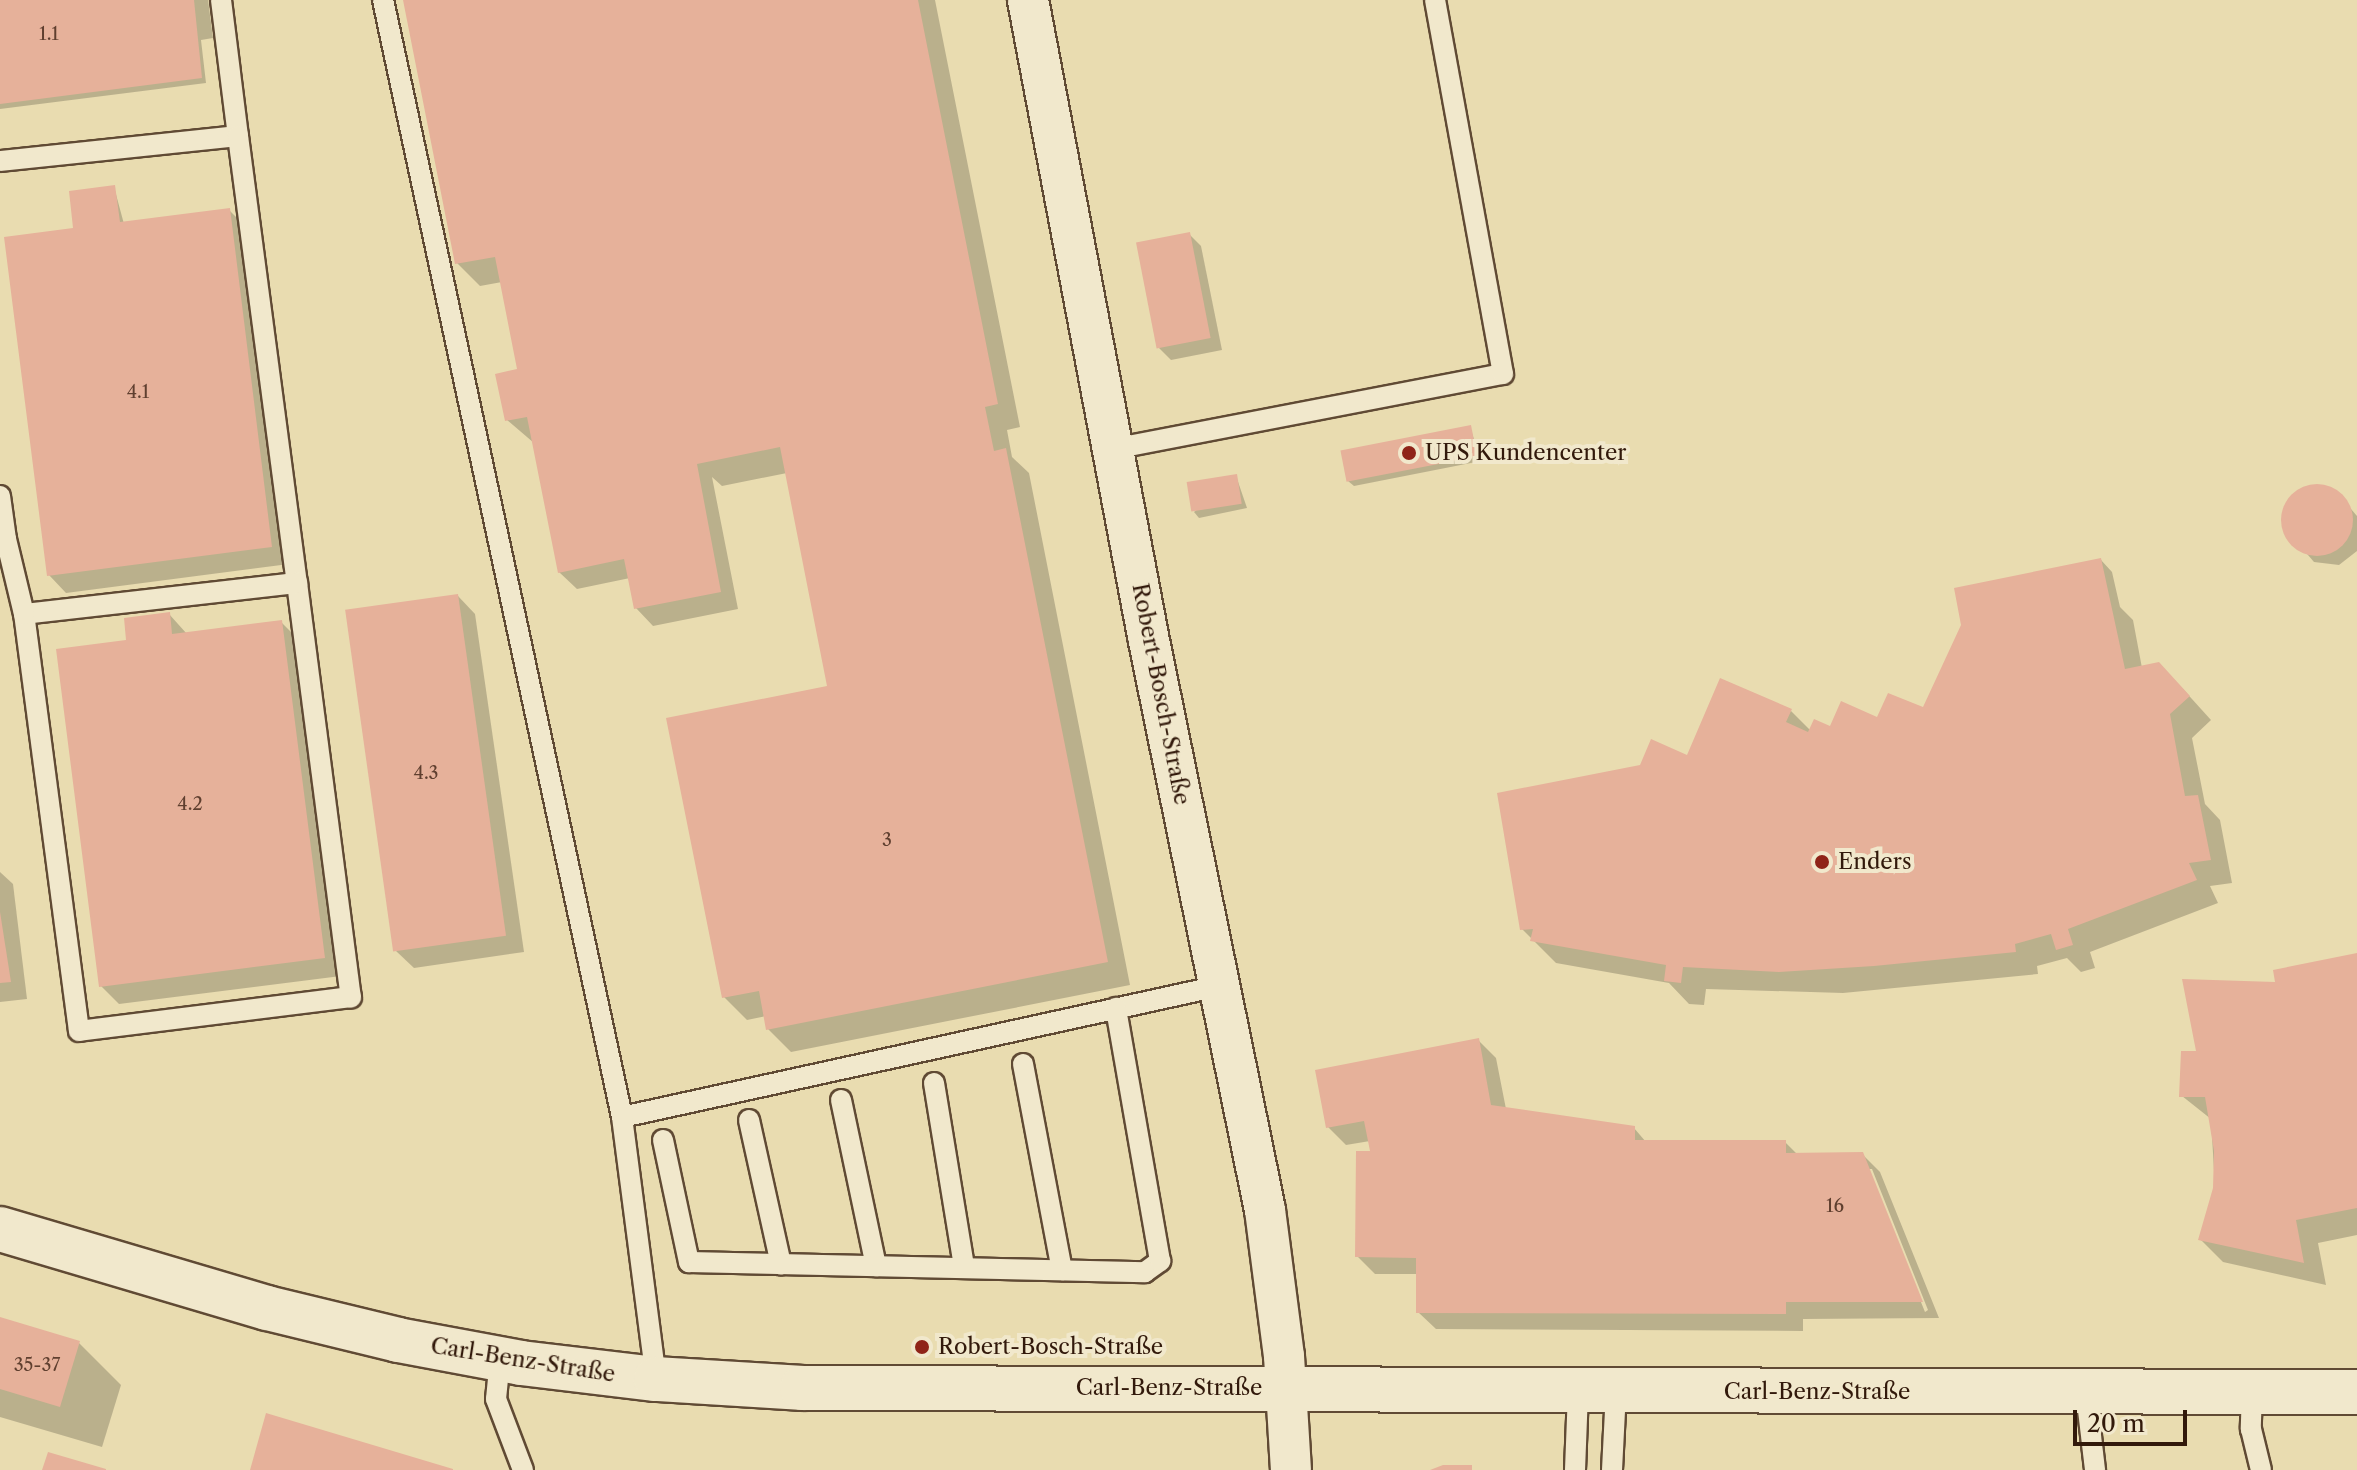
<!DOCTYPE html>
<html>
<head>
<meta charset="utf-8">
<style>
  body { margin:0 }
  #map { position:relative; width:2357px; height:1470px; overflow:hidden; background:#e9dcb0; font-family:"Libre Caslon Text",serif }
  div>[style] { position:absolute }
  .shadow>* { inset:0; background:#0003 }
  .building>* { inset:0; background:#e6b19a; transform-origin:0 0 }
  .round { border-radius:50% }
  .roads { filter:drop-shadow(2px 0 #604a34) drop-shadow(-2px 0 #604a34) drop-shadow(0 2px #604a34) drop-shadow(0 -2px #604a34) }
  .lane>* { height:20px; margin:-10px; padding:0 10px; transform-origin:10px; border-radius:10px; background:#f1e8cc }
  .street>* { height:40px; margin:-20px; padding:0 20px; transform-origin:20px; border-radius:20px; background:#f1e8cc }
  .secondary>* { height:44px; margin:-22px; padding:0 22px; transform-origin:22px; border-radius:22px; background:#f1e8cc }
  .dots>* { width:22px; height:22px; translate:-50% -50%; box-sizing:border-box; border:4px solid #f1e8cc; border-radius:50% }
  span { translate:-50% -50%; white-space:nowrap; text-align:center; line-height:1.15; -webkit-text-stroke:8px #f1e8cc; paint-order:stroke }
  .number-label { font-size:18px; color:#5f3f2f }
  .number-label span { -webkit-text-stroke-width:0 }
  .poi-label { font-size:22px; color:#32190b }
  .left { translate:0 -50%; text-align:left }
  .street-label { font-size:22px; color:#32190b }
  .scale { position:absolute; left:2073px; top:1410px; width:114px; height:36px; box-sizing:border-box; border:4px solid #32190b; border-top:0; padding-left:10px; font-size:24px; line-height:28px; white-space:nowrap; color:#32190b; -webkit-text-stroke:6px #f1e8cc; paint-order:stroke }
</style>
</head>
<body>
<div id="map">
  <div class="shadow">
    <div style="clip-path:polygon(0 0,208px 0,213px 38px,201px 40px,206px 83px,0 109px)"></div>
    <div style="clip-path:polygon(405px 0,935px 0,1020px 427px,1007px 430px,1012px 457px,1029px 473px,1130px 985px,791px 1052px,768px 1029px,766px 1016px,747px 1020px,724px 997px,830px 688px,787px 473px,722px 486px,712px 477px,738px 609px,653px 626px,636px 608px,630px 578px,577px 589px,559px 572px,534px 443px,507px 420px,519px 371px,502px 282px,480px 286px,457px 263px)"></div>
    <div style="clip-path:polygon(114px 187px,124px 224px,229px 210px,247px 228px,289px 564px,66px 593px,49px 575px,78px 229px)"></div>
    <div style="clip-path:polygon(1189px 234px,1201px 246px,1222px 350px,1171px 360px,1159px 348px)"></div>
    <div style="clip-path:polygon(1470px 427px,1481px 461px,1354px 486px,1348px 481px)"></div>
    <div style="clip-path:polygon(1236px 476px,1247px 508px,1199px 518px,1194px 512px)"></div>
    <div style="clip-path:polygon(2310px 487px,2338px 494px,2357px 516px,2357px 551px,2339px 565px,2314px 562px,2283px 526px,2289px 501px)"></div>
    <div style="clip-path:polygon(2101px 560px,2112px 572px,2120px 607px,2133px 620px,2142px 668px,2182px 688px,2211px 720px,2192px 738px,2205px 804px,2220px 820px,2232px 883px,2210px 886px,2218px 903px,2090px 952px,2095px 968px,2081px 972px,2067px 958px,2037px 966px,2038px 974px,1843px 993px,1706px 989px,1704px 1005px,1689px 1004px,1669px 983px,1556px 963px,1522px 929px,1688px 757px,1791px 711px,1811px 731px,1924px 710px)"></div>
    <div style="clip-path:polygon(458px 596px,475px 614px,524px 952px,414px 968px,396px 951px)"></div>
    <div style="clip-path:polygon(169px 614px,187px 634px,281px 622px,299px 640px,341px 976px,119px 1004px,101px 986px,128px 642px)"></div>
    <div style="clip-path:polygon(0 872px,13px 884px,27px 999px,0 1002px)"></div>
    <div style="clip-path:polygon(2357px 955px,2357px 1235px,2318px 1243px,2326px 1285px,2223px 1262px,2200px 1239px,2215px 1188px,2211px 1119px,2182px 1096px,2199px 1053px,2278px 984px)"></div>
    <div style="clip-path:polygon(evenodd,1478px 1040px,1496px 1058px,1506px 1109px,1634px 1128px,1646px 1142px,1785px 1142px,1798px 1155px,1862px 1154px,1880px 1172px,1939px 1318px,1803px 1319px,1803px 1331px,1436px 1329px,1418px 1312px,1418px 1274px,1375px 1274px,1357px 1256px,1373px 1153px,1370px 1141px,1346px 1145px,1328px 1127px,1478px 1040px,1867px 1169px,1872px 1169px,1928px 1310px,1925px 1312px,1867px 1169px)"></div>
    <div style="clip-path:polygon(0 1319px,79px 1343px,121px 1385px,102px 1447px,0 1417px)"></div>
  </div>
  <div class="building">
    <div style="clip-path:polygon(0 0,194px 0,202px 78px,0 104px)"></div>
    <div style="clip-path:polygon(403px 0,918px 0,998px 404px,985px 407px,994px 451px,1006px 448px,1108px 962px,766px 1030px,759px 991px,722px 998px,666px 718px,827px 686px,780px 447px,697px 464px,721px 592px,634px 609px,624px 559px,558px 573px,527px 417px,505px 421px,495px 374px,517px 369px,495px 257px,455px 264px)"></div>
    <div style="clip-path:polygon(115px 185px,120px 222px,230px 208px,272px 547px,47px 576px,4px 237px,73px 228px,69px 191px)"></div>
    <div style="left:1190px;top:232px;width:108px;height:55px;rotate:79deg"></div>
    <div style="left:1471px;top:425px;width:32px;height:133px;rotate:79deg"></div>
    <div style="left:1237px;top:474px;width:30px;height:51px;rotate:81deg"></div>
    <div class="round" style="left:2281px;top:484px;width:72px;height:72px"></div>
    <div style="clip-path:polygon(2101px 558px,2125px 669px,2159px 662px,2190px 696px,2170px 714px,2185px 796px,2198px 795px,2211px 860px,2189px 863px,2197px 880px,2068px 929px,2073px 945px,2056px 950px,2051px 934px,2015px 944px,2016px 952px,1874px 966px,1779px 972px,1683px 967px,1681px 983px,1664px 981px,1666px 965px,1530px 941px,1533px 929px,1520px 930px,1497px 793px,1640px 765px,1651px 739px,1687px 755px,1720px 678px,1792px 709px,1786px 722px,1808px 732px,1814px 719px,1830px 726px,1841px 701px,1877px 717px,1888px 693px,1923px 707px,1961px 625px,1954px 588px)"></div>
    <div style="left:458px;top:594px;width:345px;height:114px;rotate:82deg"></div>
    <div style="clip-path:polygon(170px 612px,172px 634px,282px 620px,325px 958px,99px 987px,56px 649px,126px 640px,124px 618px)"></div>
    <div style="clip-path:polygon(0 912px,11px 982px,0 983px)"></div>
    <div style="clip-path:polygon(2357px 953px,2357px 1208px,2296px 1220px,2304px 1263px,2198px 1240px,2213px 1188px,2214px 1151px,2205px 1097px,2179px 1097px,2181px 1051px,2196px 1051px,2182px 979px,2275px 982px,2273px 970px)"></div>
    <div style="clip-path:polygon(1479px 1038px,1491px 1105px,1635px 1126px,1635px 1140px,1786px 1140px,1786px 1153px,1863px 1152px,1923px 1302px,1786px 1302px,1786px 1314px,1416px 1313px,1416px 1258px,1355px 1257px,1356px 1151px,1370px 1151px,1364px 1121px,1326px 1128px,1315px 1070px)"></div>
    <div style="clip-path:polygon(0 1317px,80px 1341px,60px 1407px,0 1389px)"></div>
    <div style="clip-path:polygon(266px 1413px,453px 1469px,453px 1470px,250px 1470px)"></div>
    <div style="clip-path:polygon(48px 1452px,106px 1469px,106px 1470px,42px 1470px)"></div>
    <div style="clip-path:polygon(1443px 1465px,1472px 1465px,1472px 1470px,1430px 1470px)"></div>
  </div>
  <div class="roads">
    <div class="lane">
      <div style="left:221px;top:0;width:137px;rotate:82.9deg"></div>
      <div style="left:383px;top:0;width:1142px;rotate:77.92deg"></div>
      <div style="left:622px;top:1117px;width:611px;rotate:-12.38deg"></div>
      <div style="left:0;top:161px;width:239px;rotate:-6deg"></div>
      <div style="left:238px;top:136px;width:451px;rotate:82.5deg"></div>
      <div style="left:297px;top:583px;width:418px;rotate:82.6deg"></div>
      <div style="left:351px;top:997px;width:274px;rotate:172.9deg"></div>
      <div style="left:79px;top:1031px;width:421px;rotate:-97.5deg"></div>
      <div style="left:24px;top:614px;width:275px;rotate:-6.5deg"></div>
      <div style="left:1113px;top:449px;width:397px;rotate:-10.9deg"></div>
      <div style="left:1503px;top:374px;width:380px;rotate:-100.3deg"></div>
      <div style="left:0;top:496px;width:43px;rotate:82.1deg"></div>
      <div style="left:6px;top:539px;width:6px;rotate:180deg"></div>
      <div style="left:6px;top:539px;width:77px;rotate:76.5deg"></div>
      <div style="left:1023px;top:1064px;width:210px;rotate:79.3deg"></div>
      <div style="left:934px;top:1083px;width:186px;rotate:80.7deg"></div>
      <div style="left:841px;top:1100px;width:170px;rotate:78.1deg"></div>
      <div style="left:622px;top:1117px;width:264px;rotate:82.6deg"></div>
      <div style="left:749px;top:1120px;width:148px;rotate:77.5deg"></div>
      <div style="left:663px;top:1140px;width:125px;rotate:78deg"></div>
      <div style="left:689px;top:1262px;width:456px;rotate:1.3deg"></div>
      <div style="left:1145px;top:1272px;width:19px;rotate:-36deg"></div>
      <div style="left:1160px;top:1261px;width:257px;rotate:-99.9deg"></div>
      <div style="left:500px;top:1359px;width:40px;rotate:95.7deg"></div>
      <div style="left:496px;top:1399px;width:76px;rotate:69.2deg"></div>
      <div style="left:2252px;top:1392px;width:37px;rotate:92deg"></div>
      <div style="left:2251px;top:1429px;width:42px;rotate:76.3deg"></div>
      <div style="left:2086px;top:1393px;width:78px;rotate:83.3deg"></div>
      <div style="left:1575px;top:1470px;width:79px;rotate:-87.8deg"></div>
      <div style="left:1612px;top:1470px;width:79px;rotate:-87.1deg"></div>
    </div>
    <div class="street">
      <div style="left:1028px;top:0;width:652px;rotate:79.31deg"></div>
      <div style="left:1149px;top:641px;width:581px;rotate:78.48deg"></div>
      <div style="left:1265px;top:1210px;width:147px;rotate:82.6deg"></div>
      <div style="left:1284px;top:1356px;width:114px;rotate:86.5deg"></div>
    </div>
    <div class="secondary">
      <div style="left:0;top:1229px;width:278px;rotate:16.5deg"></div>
      <div style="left:267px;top:1308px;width:135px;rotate:13.7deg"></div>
      <div style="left:398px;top:1340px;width:125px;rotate:10.6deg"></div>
      <div style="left:521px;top:1363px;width:136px;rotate:6.8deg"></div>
      <div style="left:656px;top:1379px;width:146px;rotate:3.5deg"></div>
      <div style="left:802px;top:1388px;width:1555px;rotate:0.15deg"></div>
    </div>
  </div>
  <div class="dots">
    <div style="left:1409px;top:453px;background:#8f2418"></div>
    <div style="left:1822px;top:862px;background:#8f2418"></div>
    <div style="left:922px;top:1347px;background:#8f2418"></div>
  </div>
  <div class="number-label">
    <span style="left:49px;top:34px">1.1</span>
    <span style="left:138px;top:392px">4.1</span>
    <span style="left:426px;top:773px">4.3</span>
    <span style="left:190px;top:804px">4.2</span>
    <span style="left:887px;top:840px">3</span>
    <span style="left:1835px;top:1206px">16</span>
    <span style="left:37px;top:1365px">35-37</span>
  </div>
  <div class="poi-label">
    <span class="left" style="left:1425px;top:453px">UPS Kundencenter</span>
    <span class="left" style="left:1838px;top:862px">Enders</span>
    <span class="left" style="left:938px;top:1347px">Robert-Bosch-Straße</span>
  </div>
  <div class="street-label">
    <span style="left:1161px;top:694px;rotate:79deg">Robert-Bosch-Straße</span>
    <span style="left:523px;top:1360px;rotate:9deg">Carl-Benz-Straße</span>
    <span style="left:1169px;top:1388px">Carl-Benz-Straße</span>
    <span style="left:1817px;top:1392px">Carl-Benz-Straße</span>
  </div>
  <div class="scale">20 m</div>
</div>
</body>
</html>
